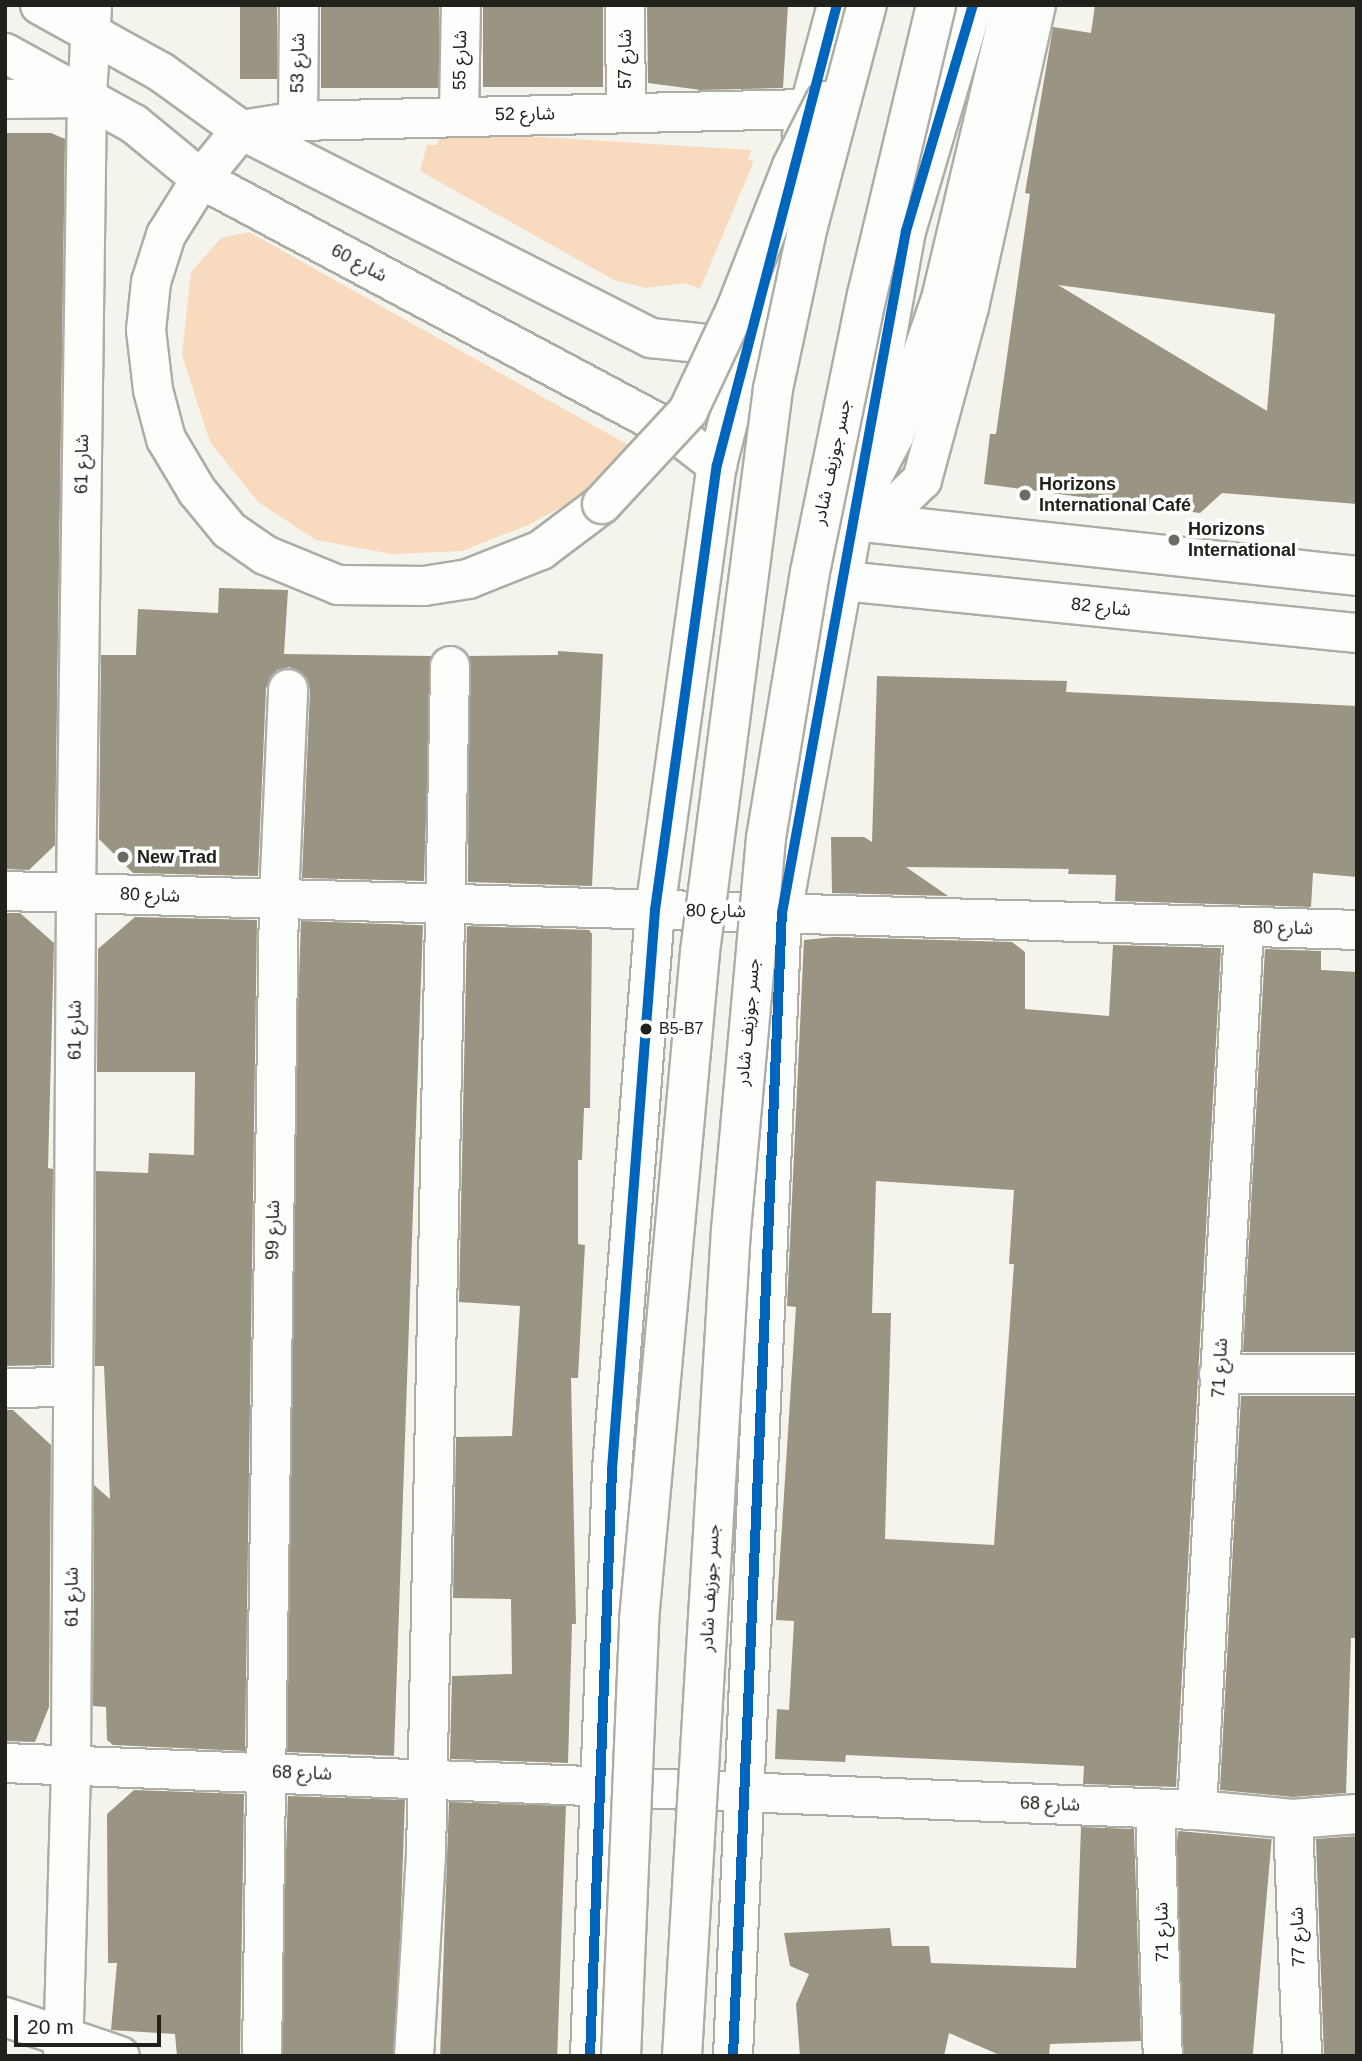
<!DOCTYPE html>
<html>
<head>
<meta charset="utf-8">
<style>
  body { margin:0 }
  #map { position:relative; width:1362px; height:2061px; overflow:hidden; background:#f4f4ec; font-family:Arial,"Noto Sans Arabic",sans-serif }
  div>[style] { position:absolute }
  .green>* { inset:0; background:#f8dabe }
  .building>* { inset:0; background:#9a9482; transform-origin:0 0 }
  .roads { filter:drop-shadow(2px 0 #adada7) drop-shadow(-2px 0 #adada7) drop-shadow(0 2px #adada7) drop-shadow(0 -2px #adada7) }
  .minor>* { height:38px; margin:-19px; padding:0 19px; transform-origin:19px; border-radius:19px; background:#fdfdfc }
  .highway>* { height:38px; margin:-19px; padding:0 19px; transform-origin:19px; border-radius:19px; background:#fdfdfc }
  .bridges { filter:drop-shadow(2px 0 #adada7) drop-shadow(-2px 0 #adada7) drop-shadow(0 2px #adada7) drop-shadow(0 -2px #adada7) }
  .highway-bridge>* { height:38px; margin:-19px; padding:0 19px; transform-origin:19px; border-radius:19px; background:#fdfdfc }
  .bus-1>* { height:10px; margin:-5px; padding:0 5px; transform-origin:5px; border-radius:5px; background:#0065bd }
  .dots>* { width:19px; height:19px; translate:-50% -50%; box-sizing:border-box; border:4px solid #fff; border-radius:50% }
  span { translate:-50% -50%; white-space:nowrap; text-align:center; line-height:1.15; -webkit-text-stroke:7px #fff; paint-order:stroke }
  .bus-label { font-size:16px; color:#21211b }
  .left { translate:0 -50%; text-align:left }
  .street-label { font-size:18px; color:#21211b }
  .poi-label { font-size:18px; color:#21211b; font-weight:700 }
  .frame { position:absolute; inset:0; border:7px solid #21211b; pointer-events:none }
  .scale { position:absolute; left:14px; top:2015px; width:147px; height:32px; box-sizing:border-box; border:4px solid #21211b; border-top:0; padding-left:9px; font-size:21px; line-height:24px; white-space:nowrap; color:#21211b; -webkit-text-stroke:5px #fff; paint-order:stroke }
</style>
</head>
<body>
<div id="map">
  <div class="green">
    <div style="clip-path:polygon(443px 131px,751px 150px,748px 160px,754px 161px,700px 289px,685px 283px,646px 288px,614px 280px,420px 171px,427px 145px,437px 145px)"></div>
    <div style="clip-path:polygon(249px 232px,630px 446px,586px 494px,528px 525px,462px 551px,392px 554px,316px 540px,258px 502px,210px 442px,182px 355px,191px 272px,221px 238px)"></div>
  </div>
  <div class="building">
    <div style="left:240px;top:5px;width:37px;height:74px"></div>
    <div style="left:321px;top:5px;width:118px;height:83px"></div>
    <div style="left:483px;top:5px;width:120px;height:82px"></div>
    <div style="clip-path:polygon(647px 5px,788px 5px,783px 88px,701px 90px,648px 83px)"></div>
    <div style="clip-path:polygon(evenodd,1095px 5px,1357px 5px,1357px 504px,1222px 493px,1200px 513px,984px 484px,990px 434px,996px 434px,1030px 194px,1025px 193px,1053px 27px,1091px 33px,1095px 5px,1058px 285px,1275px 314px,1267px 411px,1058px 285px)"></div>
    <div style="clip-path:polygon(5px 133px,51px 133px,65px 139px,55px 845px,29px 870px,5px 869px)"></div>
    <div style="clip-path:polygon(219px 588px,288px 590px,284px 654px,431px 656px,424px 881px,302px 878px,310px 690px,307px 678px,290px 667px,277px 670px,266px 688px,258px 876px,133px 873px,99px 839px,101px 655px,136px 655px,138px 609px,218px 613px)"></div>
    <div style="clip-path:polygon(558px 651px,603px 654px,592px 886px,468px 882px,469px 656px,558px 655px)"></div>
    <div style="clip-path:polygon(877px 676px,1067px 681px,1066px 692px,1357px 706px,1357px 877px,1313px 873px,1311px 907px,1115px 901px,1116px 875px,1068px 874px,1069px 869px,906px 867px,948px 896px,832px 893px,831px 837px,864px 837px,872px 842px)"></div>
    <div style="clip-path:polygon(5px 913px,20px 913px,54px 943px,48px 1168px,53px 1169px,51px 1365px,5px 1366px)"></div>
    <div style="clip-path:polygon(135px 917px,257px 920px,245px 1751px,113px 1745px,107px 1740px,106px 1707px,93px 1706px,94px 1485px,110px 1499px,104px 1366px,95px 1366px,96px 1171px,148px 1173px,149px 1153px,194px 1155px,195px 1072px,97px 1072px,98px 949px)"></div>
    <div style="left:301px;top:921px;width:122px;height:831px;rotate:2deg"></div>
    <div style="clip-path:polygon(467px 926px,589px 930px,592px 934px,590px 1108px,584px 1108px,582px 1160px,578px 1160px,578px 1244px,585px 1245px,578px 1378px,571px 1378px,576px 1624px,572px 1624px,568px 1763px,450px 1759px,452px 1676px,512px 1674px,511px 1599px,453px 1598px,456px 1437px,512px 1436px,520px 1306px,459px 1302px)"></div>
    <div style="clip-path:polygon(evenodd,834px 937px,1012px 942px,1025px 952px,1025px 1009px,1109px 1016px,1113px 945px,1221px 948px,1176px 1787px,1083px 1784px,1084px 1766px,846px 1755px,845px 1762px,775px 1759px,777px 1709px,789px 1710px,794px 1621px,776px 1620px,796px 1307px,787px 1306px,804px 940px,834px 937px,876px 1181px,1014px 1190px,1009px 1264px,1014px 1264px,994px 1545px,885px 1539px,891px 1313px,872px 1313px,876px 1181px)"></div>
    <div style="clip-path:polygon(1265px 949px,1321px 951px,1321px 970px,1357px 972px,1357px 1352px,1243px 1352px)"></div>
    <div style="clip-path:polygon(1241px 1396px,1357px 1396px,1357px 1638px,1351px 1638px,1346px 1793px,1293px 1797px,1220px 1790px)"></div>
    <div style="clip-path:polygon(5px 1410px,13px 1410px,51px 1445px,49px 1707px,35px 1742px,5px 1741px)"></div>
    <div style="clip-path:polygon(134px 1790px,244px 1794px,240px 2056px,177px 2056px,175px 2034px,111px 2030px,117px 1963px,108px 1963px,107px 1814px)"></div>
    <div style="left:288px;top:1796px;width:117px;height:260px;rotate:2deg"></div>
    <div style="left:449px;top:1802px;width:117px;height:254px;rotate:2deg"></div>
    <div style="clip-path:polygon(1081px 1827px,1134px 1829px,1141px 2041px,1050px 2044px,1049px 2056px,1002px 2056px,949px 2033px,944px 2056px,800px 2056px,796px 2004px,809px 1974px,790px 1966px,784px 1933px,890px 1928px,892px 1946px,929px 1946px,931px 1963px,1076px 1968px)"></div>
    <div style="left:1178px;top:1831px;width:94px;height:225px;rotate:5deg"></div>
    <div style="clip-path:polygon(1357px 1836px,1357px 2056px,1324px 2056px,1316px 1839px)"></div>
  </div>
  <div class="roads">
    <div class="minor">
      <div style="left:40px;top:5px;width:138px;rotate:29deg"></div>
      <div style="left:161px;top:72px;width:99px;rotate:35.9deg"></div>
      <div style="left:241px;top:130px;width:460px;rotate:26.9deg"></div>
      <div style="left:651px;top:338px;width:65px;rotate:6.1deg"></div>
      <div style="left:716px;top:345px;width:33px;rotate:-11deg"></div>
      <div style="left:625px;top:5px;width:108px;rotate:89.5deg"></div>
      <div style="left:5px;top:53px;width:147px;rotate:28.8deg"></div>
      <div style="left:134px;top:124px;width:87px;rotate:39.4deg"></div>
      <div style="left:201px;top:179px;width:535px;rotate:28.1deg"></div>
      <div style="left:673px;top:431px;width:56px;rotate:37.7deg"></div>
      <div style="left:5px;top:99px;width:80px;rotate:-0.7deg"></div>
      <div style="left:459px;top:116px;width:111px;rotate:-89deg"></div>
      <div style="left:298px;top:121px;width:116px;rotate:-89.5deg"></div>
      <div style="left:241px;top:130px;width:58px;rotate:-9deg"></div>
      <div style="left:298px;top:121px;width:511px;rotate:-1.35deg"></div>
      <div style="left:802px;top:135px;width:135px;rotate:-74.9deg"></div>
      <div style="left:855px;top:521px;width:45px;rotate:-22deg"></div>
      <div style="left:897px;top:504px;width:35px;rotate:-44deg"></div>
      <div style="left:922px;top:480px;width:179px;rotate:-74.8deg"></div>
      <div style="left:969px;top:307px;width:309px;rotate:-77.5deg"></div>
      <div style="left:855px;top:521px;width:505px;rotate:6.25deg"></div>
      <div style="left:844px;top:581px;width:516px;rotate:5.79deg"></div>
      <div style="left:5px;top:891px;width:1353px;rotate:1.65deg"></div>
      <div style="left:1219px;top:1374px;width:138px"></div>
      <div style="left:5px;top:1388px;width:67px;rotate:-0.9deg"></div>
      <div style="left:5px;top:1763px;width:1193px;rotate:2.26deg"></div>
      <div style="left:1197px;top:1810px;width:96px;rotate:5.4deg"></div>
      <div style="left:1293px;top:1819px;width:64px;rotate:-4.5deg"></div>
      <div style="left:1155px;top:1808px;width:248px;rotate:88.2deg"></div>
      <div style="left:1197px;top:1810px;width:884px;rotate:-86.95deg"></div>
      <div style="left:1293px;top:1819px;width:237px;rotate:87.8deg"></div>
      <div style="left:5px;top:2017px;width:121px;rotate:18.7deg"></div>
      <div style="left:63px;top:2056px;width:292px;rotate:-88.4deg"></div>
      <div style="left:71px;top:1764px;width:871px;rotate:-89.67deg"></div>
      <div style="left:76px;top:893px;width:795px;rotate:-89.21deg"></div>
      <div style="left:87px;top:98px;width:93px;rotate:-86.9deg"></div>
      <div style="left:262px;top:2056px;width:1157px;rotate:-89.16deg"></div>
      <div style="left:279px;top:899px;width:210px;rotate:-87.5deg"></div>
      <div style="left:414px;top:2056px;width:200px;rotate:-86.6deg"></div>
      <div style="left:426px;top:1856px;width:1190px;rotate:-88.84deg"></div>
      <div style="left:590px;top:2056px;width:587px;rotate:-87.85deg"></div>
      <div style="left:612px;top:1469px;width:561px;rotate:-85.6deg"></div>
      <div style="left:655px;top:910px;width:449px;rotate:-82.1deg"></div>
      <div style="left:717px;top:465px;width:211px;rotate:-75.7deg"></div>
      <div style="left:733px;top:2056px;width:1144px;rotate:-87.55deg"></div>
      <div style="left:782px;top:913px;width:693px;rotate:-79.7deg"></div>
      <div style="left:906px;top:231px;width:236px;rotate:-73.5deg"></div>
    </div>
    <div class="highway">
      <div style="left:241px;top:130px;width:63px;rotate:129.2deg"></div>
      <div style="left:201px;top:179px;width:66px;rotate:122deg"></div>
      <div style="left:166px;top:235px;width:49px;rotate:107.7deg"></div>
      <div style="left:151px;top:282px;width:48px;rotate:95.9deg"></div>
      <div style="left:146px;top:330px;width:60px;rotate:83.3deg"></div>
      <div style="left:153px;top:390px;width:51px;rotate:75.1deg"></div>
      <div style="left:166px;top:439px;width:61px;rotate:59.2deg"></div>
      <div style="left:197px;top:491px;width:50px;rotate:50.6deg"></div>
      <div style="left:229px;top:530px;width:44px;rotate:34.8deg"></div>
      <div style="left:265px;top:555px;width:79px;rotate:22.3deg"></div>
      <div style="left:338px;top:585px;width:86px;rotate:0.7deg"></div>
      <div style="left:424px;top:586px;width:45px;rotate:-9deg"></div>
      <div style="left:468px;top:579px;width:79px;rotate:-21.7deg"></div>
      <div style="left:541px;top:550px;width:76px;rotate:-37deg"></div>
      <div style="left:859px;top:502px;width:75px;rotate:-62.1deg"></div>
      <div style="left:894px;top:436px;width:145px;rotate:-71.1deg"></div>
      <div style="left:941px;top:299px;width:302px;rotate:-76.6deg"></div>
    </div>
  </div>
  <div class="bridges">
    <div class="highway-bridge">
      <div style="left:602px;top:504px;width:127px;rotate:-47.2deg"></div>
      <div style="left:688px;top:411px;width:113px;rotate:-64.8deg"></div>
      <div style="left:736px;top:309px;width:154px;rotate:-68.6deg"></div>
      <div style="left:792px;top:166px;width:73px;rotate:-63.1deg"></div>
      <div style="left:621px;top:2056px;width:436px;rotate:-87.6deg"></div>
      <div style="left:639px;top:1620px;width:671px;rotate:-84.78deg"></div>
      <div style="left:700px;top:952px;width:568px;rotate:-82.61deg"></div>
      <div style="left:773px;top:389px;width:167px;rotate:-77.9deg"></div>
      <div style="left:808px;top:226px;width:229px;rotate:-75.1deg"></div>
      <div style="left:682px;top:2056px;width:827px;rotate:-86.61deg"></div>
      <div style="left:731px;top:1230px;width:394px;rotate:-84.9deg"></div>
      <div style="left:766px;top:838px;width:270px;rotate:-80.6deg"></div>
      <div style="left:810px;top:572px;width:283px;rotate:-78.4deg"></div>
      <div style="left:867px;top:295px;width:298px;rotate:-76.6deg"></div>
    </div>
  </div>
  <div class="bus-1">
    <div style="left:590px;top:2056px;width:587px;rotate:-87.85deg"></div>
    <div style="left:612px;top:1469px;width:561px;rotate:-85.6deg"></div>
    <div style="left:655px;top:910px;width:449px;rotate:-82.1deg"></div>
    <div style="left:717px;top:465px;width:475px;rotate:-75.4deg"></div>
    <div style="left:733px;top:2056px;width:1144px;rotate:-87.55deg"></div>
    <div style="left:782px;top:913px;width:693px;rotate:-79.7deg"></div>
    <div style="left:906px;top:231px;width:236px;rotate:-73.5deg"></div>
  </div>
  <div class="dots">
    <div style="left:1025px;top:495px;background:#6b6b64"></div>
    <div style="left:1174px;top:540px;background:#6b6b64"></div>
    <div style="left:123px;top:857px;background:#6b6b64"></div>
    <div style="left:646px;top:1029px;background:#21211b"></div>
  </div>
  <div class="bus-label">
    <span class="left" style="left:659px;top:1029px">B5-B7</span>
  </div>
  <div class="street-label">
    <span style="left:625px;top:59px;rotate:-90deg">شارع 57</span>
    <span style="left:460px;top:60px;rotate:-89deg">شارع 55</span>
    <span style="left:298px;top:63px;rotate:-89deg">شارع 53</span>
    <span style="left:525px;top:114px;rotate:-1deg">شارع 52</span>
    <span style="left:359px;top:263px;rotate:28deg">شارع 60</span>
    <span style="left:832px;top:462px;rotate:-78deg">جسر جوزيف شادر</span>
    <span style="left:82px;top:464px;rotate:-89deg">شارع 61</span>
    <span style="left:1101px;top:607px;rotate:6deg">شارع 82</span>
    <span style="left:150px;top:895px;rotate:2deg">شارع 80</span>
    <span style="left:716px;top:911px;rotate:1deg">شارع 80</span>
    <span style="left:1283px;top:928px;rotate:1deg">شارع 80</span>
    <span style="left:748px;top:1022px;rotate:-85deg">جسر جوزيف شادر</span>
    <span style="left:75px;top:1030px;rotate:-90deg">شارع 61</span>
    <span style="left:273px;top:1230px;rotate:-89deg">شارع 99</span>
    <span style="left:1220px;top:1368px;rotate:-87deg">شارع 71</span>
    <span style="left:710px;top:1588px;rotate:-87deg">جسر جوزيف شادر</span>
    <span style="left:72px;top:1597px;rotate:-90deg">شارع 61</span>
    <span style="left:302px;top:1773px;rotate:2deg">شارع 68</span>
    <span style="left:1050px;top:1804px;rotate:2deg">شارع 68</span>
    <span style="left:1162px;top:1932px;rotate:-91deg">شارع 71</span>
    <span style="left:1298px;top:1937px;rotate:-92deg">شارع 77</span>
  </div>
  <div class="poi-label">
    <span class="left" style="left:1039px;top:495px">Horizons<br>International Café</span>
    <span class="left" style="left:1188px;top:540px">Horizons<br>International</span>
    <span class="left" style="left:137px;top:857px">New Trad</span>
  </div>
  <div class="frame"></div>
  <div class="scale">20 m</div>
</div>
</body>
</html>
